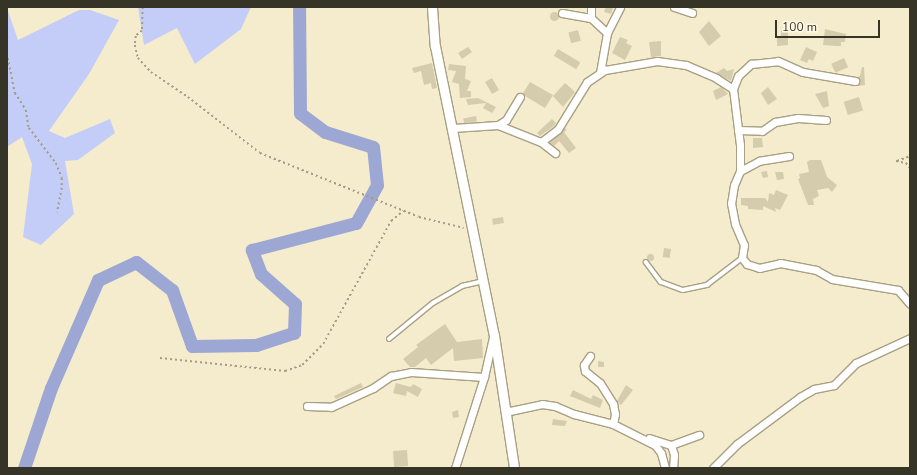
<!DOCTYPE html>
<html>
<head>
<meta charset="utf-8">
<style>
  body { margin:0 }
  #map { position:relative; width:917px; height:475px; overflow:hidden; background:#f5eccd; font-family:"Nunito Sans",sans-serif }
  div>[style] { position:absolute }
  .green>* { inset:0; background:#c3cdf8 }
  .river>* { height:13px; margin:-6.5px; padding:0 6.5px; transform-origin:6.5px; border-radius:6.5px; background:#9da7d4 }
  .building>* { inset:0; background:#d5cbad; transform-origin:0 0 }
  .round { border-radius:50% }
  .path>* { height:1.5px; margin-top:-0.75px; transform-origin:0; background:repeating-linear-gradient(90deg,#a49d86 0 2px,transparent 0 5px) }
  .roads { filter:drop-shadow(1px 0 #a9a083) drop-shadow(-1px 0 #a9a083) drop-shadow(0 1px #a9a083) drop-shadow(0 -1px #a9a083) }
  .service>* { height:3.5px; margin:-1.75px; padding:0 1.75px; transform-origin:1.75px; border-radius:1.75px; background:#fff }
  .minor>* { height:7px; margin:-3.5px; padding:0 3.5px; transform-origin:3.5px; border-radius:3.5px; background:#fff }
  .tertiary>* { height:9px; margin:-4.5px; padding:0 4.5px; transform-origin:4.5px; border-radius:4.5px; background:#fff }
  span { translate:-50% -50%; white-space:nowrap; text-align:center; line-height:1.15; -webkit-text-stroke:3px #fff9e6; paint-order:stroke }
  .frame { position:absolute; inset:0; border:8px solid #363327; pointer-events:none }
  .scale { position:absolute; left:775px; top:20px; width:105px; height:18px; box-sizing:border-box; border:2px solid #363327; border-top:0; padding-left:5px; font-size:12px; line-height:14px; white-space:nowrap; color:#363327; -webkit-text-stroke:3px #fff9e6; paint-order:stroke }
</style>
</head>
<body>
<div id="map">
  <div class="green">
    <div style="clip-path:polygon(138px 7px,251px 7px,241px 29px,195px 64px,177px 28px,144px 45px)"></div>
    <div style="clip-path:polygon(7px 8px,18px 40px,79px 10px,90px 10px,119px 20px,89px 74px,49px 131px,65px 138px,110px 119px,115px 133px,78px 160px,65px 161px,74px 214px,41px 245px,23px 237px,32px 164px,22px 137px,7px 147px)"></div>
  </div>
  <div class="river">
    <div style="left:24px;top:468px;width:84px;rotate:-71.4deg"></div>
    <div style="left:51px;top:388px;width:118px;rotate:-66.5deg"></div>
    <div style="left:98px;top:280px;width:42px;rotate:-25.3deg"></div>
    <div style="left:136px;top:262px;width:46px;rotate:37.9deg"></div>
    <div style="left:172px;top:290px;width:59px;rotate:70.3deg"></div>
    <div style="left:192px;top:346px;width:64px;rotate:-0.9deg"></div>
    <div style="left:256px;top:345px;width:40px;rotate:-18deg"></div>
    <div style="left:294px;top:333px;width:29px;rotate:-88deg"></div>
    <div style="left:295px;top:304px;width:45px;rotate:-138.6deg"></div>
    <div style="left:261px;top:274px;width:26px;rotate:-111deg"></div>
    <div style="left:252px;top:250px;width:107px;rotate:-14.6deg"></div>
    <div style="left:356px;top:223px;width:43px;rotate:-61.1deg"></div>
    <div style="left:377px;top:185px;width:38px;rotate:-96deg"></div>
    <div style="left:373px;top:147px;width:50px;rotate:-162.6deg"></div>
    <div style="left:325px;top:132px;width:31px;rotate:-143deg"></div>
    <div style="left:300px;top:113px;width:106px;rotate:-90.5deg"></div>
  </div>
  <div class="building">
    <div style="clip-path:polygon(606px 7px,613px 8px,611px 14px,604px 12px)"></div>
    <div class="round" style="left:549.5px;top:11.5px;width:9px;height:9px"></div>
    <div style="clip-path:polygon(709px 21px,721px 36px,709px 46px,699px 32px)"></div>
    <div style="clip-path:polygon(825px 29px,846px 34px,845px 42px,841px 42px,841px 46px,836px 46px,823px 45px)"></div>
    <div style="left:578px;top:30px;width:11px;height:10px;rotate:75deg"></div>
    <div style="clip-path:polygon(788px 30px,788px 45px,777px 46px,777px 36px,781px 36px,781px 31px)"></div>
    <div style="clip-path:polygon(620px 37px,628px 40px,626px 43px,632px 46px,625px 60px,612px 53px)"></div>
    <div style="clip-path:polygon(661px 41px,661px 56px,651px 57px,649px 42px)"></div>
    <div style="clip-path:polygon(468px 47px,472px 52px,462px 59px,458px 53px)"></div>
    <div style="clip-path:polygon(806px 47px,817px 52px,813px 61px,809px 59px,807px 63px,800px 60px)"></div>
    <div style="left:558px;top:49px;width:26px;height:8px;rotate:31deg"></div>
    <div style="left:844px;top:58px;width:10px;height:14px;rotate:66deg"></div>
    <div style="clip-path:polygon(432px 63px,437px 88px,432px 89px,431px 83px,424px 85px,421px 71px,414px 73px,412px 68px)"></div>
    <div style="clip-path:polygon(449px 64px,466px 66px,465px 79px,471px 81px,467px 91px,471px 91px,471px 97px,460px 98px,459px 84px,452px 82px,456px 71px,448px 70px)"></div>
    <div style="clip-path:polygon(862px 67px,864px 67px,865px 85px,858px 86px,860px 80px,857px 77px,860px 76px)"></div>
    <div style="clip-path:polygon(724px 68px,727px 71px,734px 69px,731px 81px,716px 73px)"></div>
    <div style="left:492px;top:78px;width:14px;height:8px;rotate:60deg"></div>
    <div style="clip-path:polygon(530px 82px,553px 95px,545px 108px,525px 96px,523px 93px)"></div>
    <div style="clip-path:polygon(565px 83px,575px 92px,563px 107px,553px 96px)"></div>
    <div style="clip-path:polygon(721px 87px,728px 94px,716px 100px,713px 91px)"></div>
    <div style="clip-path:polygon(768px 87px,777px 99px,768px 105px,761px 93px)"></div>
    <div style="clip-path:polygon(827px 91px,829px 106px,823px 108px,815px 94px)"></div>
    <div style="left:859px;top:97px;width:14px;height:16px;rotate:73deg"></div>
    <div style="clip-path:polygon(478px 98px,496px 107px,492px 113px,483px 108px,486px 103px,468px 105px,466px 99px)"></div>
    <div style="left:476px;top:116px;width:5px;height:13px;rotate:79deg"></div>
    <div style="clip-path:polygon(552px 119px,556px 123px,554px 126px,540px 136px,537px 133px)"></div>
    <div style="clip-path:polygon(565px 128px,567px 130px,564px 132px,576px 148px,569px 153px,559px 141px,554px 146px,549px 142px)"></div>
    <div style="clip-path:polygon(753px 138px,762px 138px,763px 147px,753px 148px)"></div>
    <div style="clip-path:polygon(810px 160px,821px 160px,827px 177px,837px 185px,832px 192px,828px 188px,817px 190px,819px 196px,813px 199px,814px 205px,808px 205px,798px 179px,800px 178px,799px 174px,809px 172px,807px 162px)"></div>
    <div style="clip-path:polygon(767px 171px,768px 177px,763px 178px,761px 172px)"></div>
    <div style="clip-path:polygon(775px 172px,783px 172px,784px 179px,777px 180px)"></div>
    <div style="clip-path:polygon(776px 190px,788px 195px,780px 210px,775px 208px,776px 212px,763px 206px,763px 210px,748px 209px,748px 206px,741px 205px,741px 198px,765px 198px,768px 202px,769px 193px,774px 195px)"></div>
    <div style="left:503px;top:217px;width:6px;height:11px;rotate:81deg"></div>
    <div style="left:664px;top:248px;width:7px;height:9px;rotate:8deg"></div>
    <div class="round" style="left:646.5px;top:253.5px;width:7px;height:7px"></div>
    <div style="clip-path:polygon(445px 324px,457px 342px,482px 339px,483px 358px,454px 361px,453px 348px,431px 365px,426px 358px,415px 367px,410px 367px,403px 359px,418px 347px,416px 345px)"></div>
    <div style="clip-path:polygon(598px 361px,604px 362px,604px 367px,598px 367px)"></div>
    <div style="clip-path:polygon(361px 383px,363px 387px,336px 399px,334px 396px)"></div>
    <div style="clip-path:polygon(396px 383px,411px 387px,413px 384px,422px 389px,418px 397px,407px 391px,406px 396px,393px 393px)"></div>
    <div style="clip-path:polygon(626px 385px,633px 390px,621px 405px,617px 401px)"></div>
    <div style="clip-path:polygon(573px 390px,591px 399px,593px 395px,603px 400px,600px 408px,570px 396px)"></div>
    <div style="clip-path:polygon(458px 410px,459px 417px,453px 418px,452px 412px)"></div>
    <div style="clip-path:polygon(553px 419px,567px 421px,565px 426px,552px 425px)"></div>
    <div style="left:407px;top:450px;width:16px;height:14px;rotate:86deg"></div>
  </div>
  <div class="path">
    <div style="left:143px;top:7px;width:24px;rotate:92deg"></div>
    <div style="left:142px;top:31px;width:8px;rotate:140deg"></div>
    <div style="left:136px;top:36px;width:9px;rotate:96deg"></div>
    <div style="left:135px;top:45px;width:13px;rotate:77deg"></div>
    <div style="left:138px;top:58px;width:19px;rotate:47deg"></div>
    <div style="left:151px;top:72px;width:45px;rotate:34deg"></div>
    <div style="left:188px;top:97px;width:91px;rotate:37.9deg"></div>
    <div style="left:260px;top:153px;width:171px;rotate:21.9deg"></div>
    <div style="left:419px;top:217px;width:46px;rotate:13.7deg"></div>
    <div style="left:7px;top:53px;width:41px;rotate:78.7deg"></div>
    <div style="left:15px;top:93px;width:20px;rotate:57deg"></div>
    <div style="left:26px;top:110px;width:18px;rotate:81deg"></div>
    <div style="left:29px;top:128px;width:44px;rotate:52.4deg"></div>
    <div style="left:56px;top:163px;width:16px;rotate:68deg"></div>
    <div style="left:62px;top:178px;width:10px;rotate:90deg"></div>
    <div style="left:62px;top:188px;width:25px;rotate:101deg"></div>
    <div style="left:896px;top:161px;width:10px;rotate:11deg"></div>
    <div style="left:906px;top:163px;width:6px;rotate:51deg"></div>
    <div style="left:897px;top:161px;width:14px;rotate:-21deg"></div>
    <div style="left:160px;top:358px;width:126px;rotate:5.9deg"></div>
    <div style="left:285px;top:371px;width:18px;rotate:-19deg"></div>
    <div style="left:302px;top:365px;width:30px;rotate:-45deg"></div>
    <div style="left:323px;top:344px;width:141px;rotate:-61.1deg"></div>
    <div style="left:391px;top:221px;width:16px;rotate:-40deg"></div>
  </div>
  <div class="roads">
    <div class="service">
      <div style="left:646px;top:262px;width:25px;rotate:53deg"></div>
      <div style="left:661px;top:282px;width:23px;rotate:20deg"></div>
      <div style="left:683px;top:290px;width:25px;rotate:-12deg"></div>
      <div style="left:707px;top:285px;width:44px;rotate:-37.6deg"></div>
      <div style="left:389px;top:339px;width:57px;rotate:-39.3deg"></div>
      <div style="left:433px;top:303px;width:34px;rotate:-30deg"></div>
      <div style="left:462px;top:286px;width:22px;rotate:-13deg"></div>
    </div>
    <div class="minor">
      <div style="left:591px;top:7px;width:11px;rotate:90deg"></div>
      <div style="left:591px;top:18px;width:22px;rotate:43deg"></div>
      <div style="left:607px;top:33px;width:40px;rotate:100deg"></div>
      <div style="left:674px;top:7px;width:19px;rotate:18deg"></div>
      <div style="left:562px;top:13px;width:29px;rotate:10deg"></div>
      <div style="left:607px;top:33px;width:29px;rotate:-63deg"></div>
      <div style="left:498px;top:125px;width:9px;rotate:-32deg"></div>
      <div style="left:506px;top:120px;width:27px;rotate:-59deg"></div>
      <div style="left:453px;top:128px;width:45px;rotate:-3.8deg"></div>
      <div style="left:498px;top:125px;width:46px;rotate:21.6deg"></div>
      <div style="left:541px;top:142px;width:18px;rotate:38deg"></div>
      <div style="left:738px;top:130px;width:24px;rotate:2deg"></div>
      <div style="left:762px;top:131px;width:16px;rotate:-35deg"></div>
      <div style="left:775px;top:122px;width:23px;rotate:-10deg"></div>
      <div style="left:798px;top:118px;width:28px;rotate:4deg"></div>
      <div style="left:541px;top:142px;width:21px;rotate:-37deg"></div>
      <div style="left:558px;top:129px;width:55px;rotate:-58.3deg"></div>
      <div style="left:587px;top:82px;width:22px;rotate:-34deg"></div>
      <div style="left:605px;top:70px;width:53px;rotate:-9.8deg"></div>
      <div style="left:657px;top:61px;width:29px;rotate:8deg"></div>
      <div style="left:686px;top:65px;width:33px;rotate:23deg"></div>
      <div style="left:716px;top:78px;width:20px;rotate:33deg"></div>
      <div style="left:789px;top:156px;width:30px;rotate:171deg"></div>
      <div style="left:759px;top:161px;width:21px;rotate:152deg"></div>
      <div style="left:740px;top:171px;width:15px;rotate:113deg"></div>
      <div style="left:734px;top:185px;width:18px;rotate:99deg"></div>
      <div style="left:731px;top:203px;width:21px;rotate:79deg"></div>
      <div style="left:735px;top:224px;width:23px;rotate:67deg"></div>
      <div style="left:744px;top:245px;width:13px;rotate:99deg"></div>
      <div style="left:742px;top:258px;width:8px;rotate:50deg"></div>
      <div style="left:747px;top:264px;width:13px;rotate:18deg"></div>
      <div style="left:759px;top:268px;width:22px;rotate:-13deg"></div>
      <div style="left:780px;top:263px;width:37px;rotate:11deg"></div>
      <div style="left:816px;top:270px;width:18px;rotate:29deg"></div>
      <div style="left:832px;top:279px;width:67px;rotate:9.5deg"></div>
      <div style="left:898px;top:290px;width:18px;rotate:49deg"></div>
      <div style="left:740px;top:171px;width:26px;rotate:-90deg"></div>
      <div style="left:740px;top:145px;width:56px;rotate:-97.1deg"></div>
      <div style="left:733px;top:89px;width:14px;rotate:-69deg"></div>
      <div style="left:738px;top:76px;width:18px;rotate:-43deg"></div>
      <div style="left:751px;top:64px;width:27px;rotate:-6deg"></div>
      <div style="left:778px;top:61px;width:27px;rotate:24deg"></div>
      <div style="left:803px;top:72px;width:53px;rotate:9.8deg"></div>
      <div style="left:590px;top:356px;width:11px;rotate:124deg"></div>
      <div style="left:584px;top:365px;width:6px;rotate:81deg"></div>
      <div style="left:585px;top:371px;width:19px;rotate:39deg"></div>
      <div style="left:600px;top:383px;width:25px;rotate:58deg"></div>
      <div style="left:613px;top:404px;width:10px;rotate:79deg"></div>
      <div style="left:615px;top:414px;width:10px;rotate:101deg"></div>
      <div style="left:307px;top:406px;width:24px;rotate:2deg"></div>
      <div style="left:331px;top:407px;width:46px;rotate:-24.3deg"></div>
      <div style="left:373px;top:388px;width:22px;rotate:-34deg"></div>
      <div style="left:391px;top:376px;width:20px;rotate:-11deg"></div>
      <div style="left:411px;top:372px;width:73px;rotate:3.9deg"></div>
      <div style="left:505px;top:412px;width:38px;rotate:-12deg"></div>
      <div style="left:542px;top:404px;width:13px;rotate:9deg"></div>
      <div style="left:555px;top:406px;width:21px;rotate:23deg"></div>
      <div style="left:574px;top:414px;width:40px;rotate:14.4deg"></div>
      <div style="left:613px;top:424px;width:47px;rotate:26.6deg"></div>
      <div style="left:655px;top:445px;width:10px;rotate:53deg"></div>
      <div style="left:661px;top:453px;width:16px;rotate:75deg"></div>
      <div style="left:649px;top:438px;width:23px;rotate:18deg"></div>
      <div style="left:671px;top:445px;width:30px;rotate:-20deg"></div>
      <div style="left:671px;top:445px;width:10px;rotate:73deg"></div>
      <div style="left:674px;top:455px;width:13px;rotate:94deg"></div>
      <div style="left:455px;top:468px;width:96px;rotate:-72.3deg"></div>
      <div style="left:484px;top:377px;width:41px;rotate:-77.3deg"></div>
      <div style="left:713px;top:468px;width:34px;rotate:-45deg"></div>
      <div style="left:737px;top:444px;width:79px;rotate:-36.7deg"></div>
      <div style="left:800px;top:397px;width:16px;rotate:-30deg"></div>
      <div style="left:814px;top:389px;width:20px;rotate:-11deg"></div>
      <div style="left:834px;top:385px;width:31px;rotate:-45deg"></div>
      <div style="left:856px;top:363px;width:60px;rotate:-24.8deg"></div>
    </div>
    <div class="tertiary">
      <div style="left:432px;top:7px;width:39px;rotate:86deg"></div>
      <div style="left:435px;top:46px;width:295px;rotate:78.5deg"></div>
      <div style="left:494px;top:335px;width:134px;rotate:81.4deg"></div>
    </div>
  </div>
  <div class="frame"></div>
  <div class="scale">100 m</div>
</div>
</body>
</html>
